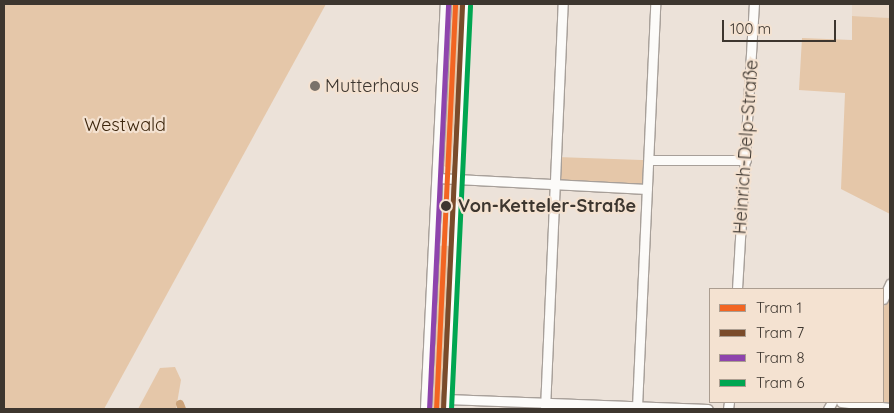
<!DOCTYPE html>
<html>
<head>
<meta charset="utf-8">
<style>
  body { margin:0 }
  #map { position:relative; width:894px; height:413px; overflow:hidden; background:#ece2d9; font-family:Quicksand,sans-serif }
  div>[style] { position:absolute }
  .built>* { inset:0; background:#ebdaca }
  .green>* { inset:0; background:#e5c7a9; transform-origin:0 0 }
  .canal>* { height:8px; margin:-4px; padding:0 4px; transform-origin:4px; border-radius:4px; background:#cca37a }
  .roads { filter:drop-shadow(1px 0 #a79f99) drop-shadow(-1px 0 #a79f99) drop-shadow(0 1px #a79f99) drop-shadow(0 -1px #a79f99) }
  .minor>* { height:9px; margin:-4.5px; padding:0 4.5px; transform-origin:4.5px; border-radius:4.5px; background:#fcfbf9 }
  .tertiary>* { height:10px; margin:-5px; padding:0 5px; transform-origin:5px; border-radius:5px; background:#fcfbf9 }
  .tram-1>* { height:5px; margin:-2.5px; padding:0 2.5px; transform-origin:2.5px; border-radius:2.5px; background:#f26522 }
  .tram-2>* { height:5px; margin:-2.5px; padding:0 2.5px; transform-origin:2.5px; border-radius:2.5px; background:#7a4b2a }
  .tram-3>* { height:5px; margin:-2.5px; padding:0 2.5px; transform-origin:2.5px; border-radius:2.5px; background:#8e44ad }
  .tram-4>* { height:5px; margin:-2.5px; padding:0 2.5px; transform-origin:2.5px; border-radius:2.5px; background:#00a651 }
  .dots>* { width:14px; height:14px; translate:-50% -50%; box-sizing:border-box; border:2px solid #f4e2d1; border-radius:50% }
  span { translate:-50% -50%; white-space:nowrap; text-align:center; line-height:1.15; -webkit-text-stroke:4.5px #f4e2d1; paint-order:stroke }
  .poi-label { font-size:18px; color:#3d362f }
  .left { translate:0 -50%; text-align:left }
  .park-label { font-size:18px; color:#3d260d }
  .street-label { font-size:18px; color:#3d362f }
  .stop-label { font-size:18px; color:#3d362f; font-weight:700 }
  .frame { position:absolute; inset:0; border:5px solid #3d362f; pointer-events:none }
  .legend { position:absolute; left:709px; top:288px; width:175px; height:115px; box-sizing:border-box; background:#f4e2d1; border:1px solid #ab9d90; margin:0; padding:6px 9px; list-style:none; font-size:15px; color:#3d362f }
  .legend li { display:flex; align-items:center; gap:10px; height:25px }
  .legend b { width:25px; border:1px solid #ab9d90 }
  .scale { position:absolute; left:722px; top:20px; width:114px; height:22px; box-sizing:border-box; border:2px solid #3d362f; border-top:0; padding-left:6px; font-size:15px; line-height:18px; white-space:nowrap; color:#3d362f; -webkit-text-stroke:4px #f4e2d1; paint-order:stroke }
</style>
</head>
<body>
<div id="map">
  <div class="built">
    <div style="clip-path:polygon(852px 4px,890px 4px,890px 18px,852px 16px)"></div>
  </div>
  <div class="green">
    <div style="clip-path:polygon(4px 4px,326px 4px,104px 409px,4px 409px)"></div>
    <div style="clip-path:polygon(452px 4px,462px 4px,451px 171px,444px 166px)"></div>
    <div style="clip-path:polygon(852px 16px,890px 18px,890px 214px,841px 189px,845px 93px,799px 90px,802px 38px,852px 40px)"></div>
    <div style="left:557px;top:157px;width:92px;height:28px;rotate:2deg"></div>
    <div style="left:452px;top:246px;width:163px;height:14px;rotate:92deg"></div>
    <div style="clip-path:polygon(890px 294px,890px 404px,864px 402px,883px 402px,883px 309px)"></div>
    <div style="clip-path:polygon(175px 367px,181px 380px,176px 409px,138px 409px,160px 368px)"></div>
  </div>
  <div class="canal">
    <div style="left:180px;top:404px;width:5px;rotate:68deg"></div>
  </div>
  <div class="roads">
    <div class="minor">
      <div style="left:649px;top:160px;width:97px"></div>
      <div style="left:437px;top:178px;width:210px;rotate:3deg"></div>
      <div style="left:737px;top:289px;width:286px;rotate:-86.6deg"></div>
      <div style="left:883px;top:299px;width:17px;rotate:-65deg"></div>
      <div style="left:446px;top:399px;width:262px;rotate:2.2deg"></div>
      <div style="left:841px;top:402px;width:49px;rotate:7deg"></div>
      <div style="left:637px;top:407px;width:403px;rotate:-87.4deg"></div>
      <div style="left:446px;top:409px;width:405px;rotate:-87.2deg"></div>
      <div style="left:545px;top:409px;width:405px;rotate:-87.5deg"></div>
      <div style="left:728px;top:409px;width:7px;rotate:-82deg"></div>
      <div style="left:828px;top:409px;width:8px;rotate:-60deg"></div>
    </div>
    <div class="tertiary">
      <div style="left:426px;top:409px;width:405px;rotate:-87.2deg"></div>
    </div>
  </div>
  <div class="tram-1">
    <div style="left:436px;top:409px;width:405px;rotate:-87.3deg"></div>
  </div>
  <div class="tram-2">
    <div style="left:443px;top:409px;width:405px;rotate:-87.3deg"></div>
  </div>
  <div class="tram-3">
    <div style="left:429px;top:409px;width:405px;rotate:-87.3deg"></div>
  </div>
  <div class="tram-4">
    <div style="left:451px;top:409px;width:404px;rotate:-87.3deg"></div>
  </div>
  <div class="dots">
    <div style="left:315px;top:86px;background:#7a726a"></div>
    <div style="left:446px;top:206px;background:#3d362f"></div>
  </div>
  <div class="poi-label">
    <span class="left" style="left:325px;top:86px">Mutterhaus</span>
  </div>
  <div class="park-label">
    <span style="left:125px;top:125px">Westwald</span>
  </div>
  <div class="street-label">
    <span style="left:746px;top:147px;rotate:-86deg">Heinrich-Delp-Straße</span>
  </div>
  <div class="stop-label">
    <span class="left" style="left:458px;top:206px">Von-Ketteler-Straße</span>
  </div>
  <div class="frame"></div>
  <ul class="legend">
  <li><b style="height:6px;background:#f26522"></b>Tram 1</li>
  <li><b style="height:6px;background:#7a4b2a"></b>Tram 7</li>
  <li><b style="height:6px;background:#8e44ad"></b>Tram 8</li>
  <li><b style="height:6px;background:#00a651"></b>Tram 6</li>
  </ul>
  <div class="scale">100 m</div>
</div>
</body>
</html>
